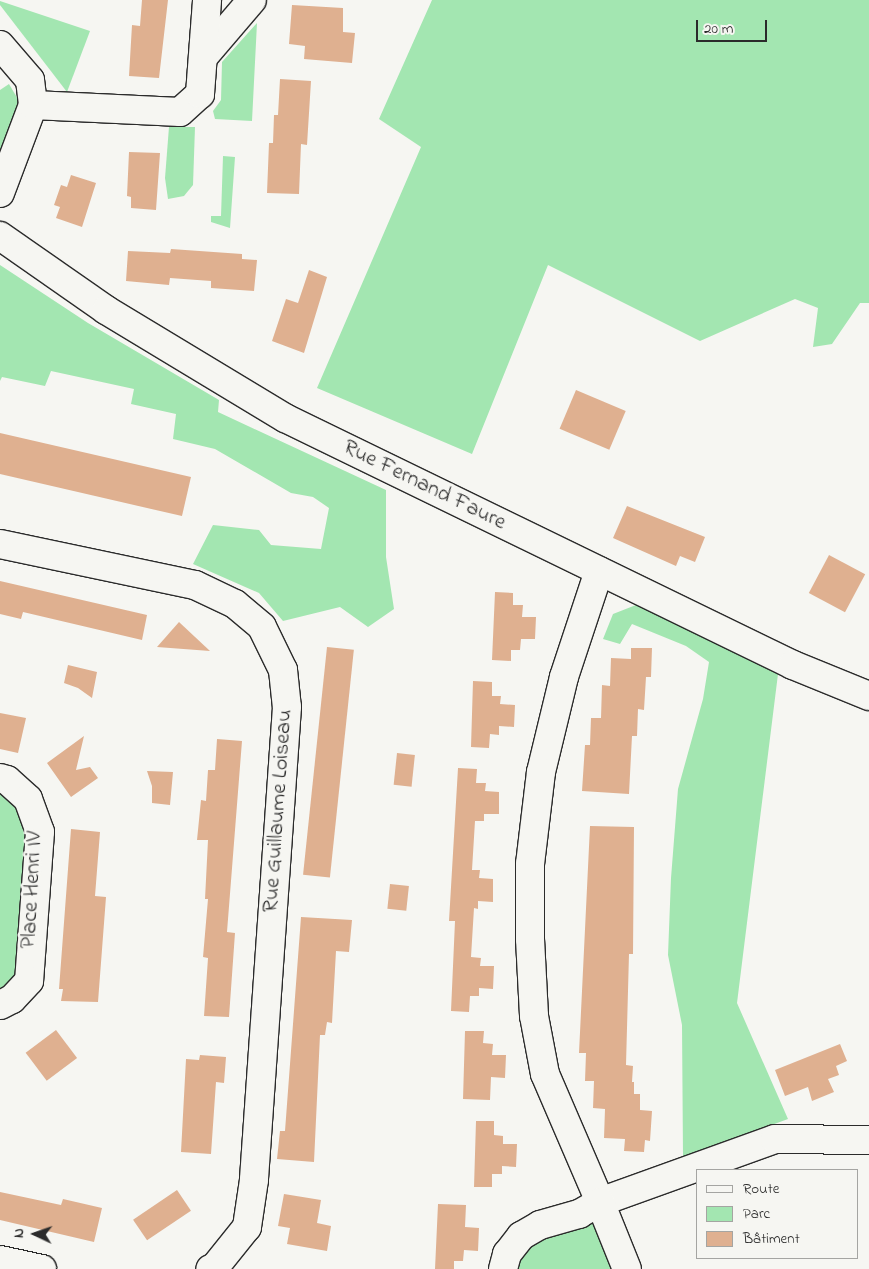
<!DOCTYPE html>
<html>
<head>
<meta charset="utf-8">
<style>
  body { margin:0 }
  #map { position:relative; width:869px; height:1269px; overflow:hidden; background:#f6f6f2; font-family:"Indie Flower",sans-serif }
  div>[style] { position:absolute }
  .green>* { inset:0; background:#a3e6b1 }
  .building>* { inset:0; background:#dfb090; transform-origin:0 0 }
  .roads { filter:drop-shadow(1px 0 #2b2b2b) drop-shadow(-1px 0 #2b2b2b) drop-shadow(0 1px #2b2b2b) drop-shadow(0 -1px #2b2b2b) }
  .minor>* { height:28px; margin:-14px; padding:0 14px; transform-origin:14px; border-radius:14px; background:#f6f6f2 }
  span { translate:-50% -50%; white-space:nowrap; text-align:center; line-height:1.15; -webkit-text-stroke:5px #f6f6f2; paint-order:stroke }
  .street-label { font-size:22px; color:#2b2b2b }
  .legend { position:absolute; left:696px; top:1169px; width:162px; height:90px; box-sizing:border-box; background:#f6f6f2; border:1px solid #a5a5a2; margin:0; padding:6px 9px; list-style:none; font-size:15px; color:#2b2b2b }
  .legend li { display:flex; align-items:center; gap:10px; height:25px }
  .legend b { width:25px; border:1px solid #a5a5a2 }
  .north { position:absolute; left:10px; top:1209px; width:50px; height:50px; -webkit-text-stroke:4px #f6f6f2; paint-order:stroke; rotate:273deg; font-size:14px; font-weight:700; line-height:20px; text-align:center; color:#2b2b2b }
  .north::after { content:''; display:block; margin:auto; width:18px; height:22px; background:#2b2b2b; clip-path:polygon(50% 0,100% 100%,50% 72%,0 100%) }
  .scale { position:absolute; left:696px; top:20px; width:71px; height:22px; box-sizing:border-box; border:2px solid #2b2b2b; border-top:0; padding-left:6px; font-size:15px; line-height:18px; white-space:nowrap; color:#2b2b2b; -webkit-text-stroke:4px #f6f6f2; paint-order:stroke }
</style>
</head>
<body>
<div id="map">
  <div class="green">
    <div style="clip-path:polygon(432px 0,869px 0,869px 303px,860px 303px,832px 344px,813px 347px,818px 308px,795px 299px,700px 341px,548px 265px,472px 454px,317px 388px,421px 147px,379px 119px)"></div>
    <div style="clip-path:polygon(0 1px,90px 31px,67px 92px,0 5px)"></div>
    <div style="clip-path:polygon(257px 23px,252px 121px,215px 119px,213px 111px,221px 100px,222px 62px)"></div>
    <div style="clip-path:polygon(9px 84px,19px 101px,0 151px,0 90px)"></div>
    <div style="clip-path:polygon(169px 127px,195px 127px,193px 185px,184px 196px,168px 199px,165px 178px)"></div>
    <div style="clip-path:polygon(223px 156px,235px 157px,230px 228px,211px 222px,211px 216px,221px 216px)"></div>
    <div style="clip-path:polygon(0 265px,88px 323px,219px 400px,218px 412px,386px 490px,386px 557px,394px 609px,368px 627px,340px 607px,283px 621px,259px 593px,193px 564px,213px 525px,259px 530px,271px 545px,321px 549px,329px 508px,313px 497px,291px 493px,215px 449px,173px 439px,176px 414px,131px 404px,134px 389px,51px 371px,45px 386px,2px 377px,0 381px)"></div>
    <div style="clip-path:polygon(636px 605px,778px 674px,737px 1003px,788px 1119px,683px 1157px,682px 1025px,668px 955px,671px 878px,678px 789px,703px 699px,709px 662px,686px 646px,632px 624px,620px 644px,603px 639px,613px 614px)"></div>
    <div style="clip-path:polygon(0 788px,7px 790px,31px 825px,16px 977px,0 989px)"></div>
    <div style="clip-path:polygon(595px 1220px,615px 1269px,513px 1269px,523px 1250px,548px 1234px)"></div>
  </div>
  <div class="building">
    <div style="clip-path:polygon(142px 0,168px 0,159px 78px,129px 76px,132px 25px,140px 26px)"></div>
    <div style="clip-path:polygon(292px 5px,343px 8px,343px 32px,355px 33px,352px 63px,304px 59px,305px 46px,289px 44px)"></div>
    <div style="clip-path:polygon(280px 79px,311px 81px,307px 145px,301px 144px,299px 194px,267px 193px,269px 143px,273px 143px,274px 115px,278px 115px)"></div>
    <div style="clip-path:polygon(129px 152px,160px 153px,156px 210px,131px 208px,131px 197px,127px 196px)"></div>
    <div style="clip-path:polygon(71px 175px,96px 183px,82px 227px,56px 218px,60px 207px,54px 205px,61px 185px,67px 187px)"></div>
    <div style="clip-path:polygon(171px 249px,242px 254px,242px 259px,257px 260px,254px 291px,211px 288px,211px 281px,170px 278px,169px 285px,126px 281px,128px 251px,170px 253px)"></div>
    <div style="clip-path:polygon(309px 270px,327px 277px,304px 353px,272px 341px,286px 299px,298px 303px)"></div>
    <div style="left:576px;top:390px;width:54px;height:42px;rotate:23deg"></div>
    <div style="left:0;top:433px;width:196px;height:40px;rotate:13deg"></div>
    <div style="clip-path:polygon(627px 506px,705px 537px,695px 562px,680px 556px,676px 566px,613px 538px)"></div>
    <div style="left:829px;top:555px;width:41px;height:43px;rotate:28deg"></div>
    <div style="clip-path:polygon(0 581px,147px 615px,142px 640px,23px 612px,21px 619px,0 614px)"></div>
    <div style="clip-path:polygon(495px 592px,513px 593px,513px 605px,523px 605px,522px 617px,536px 617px,535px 639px,521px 639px,520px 650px,511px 650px,511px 661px,492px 660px)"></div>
    <div style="clip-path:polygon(179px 622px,210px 651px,157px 647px)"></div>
    <div style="left:327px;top:647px;width:27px;height:229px;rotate:6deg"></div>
    <div style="clip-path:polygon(631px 648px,652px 648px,651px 677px,646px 677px,644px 710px,638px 709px,637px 736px,632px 736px,629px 794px,582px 791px,585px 745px,590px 745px,591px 718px,601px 718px,602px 685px,610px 686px,611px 658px,631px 659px)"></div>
    <div style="clip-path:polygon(68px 665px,97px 672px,92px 698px,78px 688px,64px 683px)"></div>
    <div style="clip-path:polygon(473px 681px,492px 682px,492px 696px,501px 696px,500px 704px,515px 705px,514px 727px,499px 726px,499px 735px,490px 734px,489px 748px,471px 747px)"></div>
    <div style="clip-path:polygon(0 713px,26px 718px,18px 753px,0 749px)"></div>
    <div style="clip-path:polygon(84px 736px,76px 770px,90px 767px,98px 778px,71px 797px,47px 763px)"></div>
    <div style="clip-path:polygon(217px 739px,242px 741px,227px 932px,235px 933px,229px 1017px,204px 1016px,208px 958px,203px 957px,208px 899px,205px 899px,208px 840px,197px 840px,201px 800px,206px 801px,208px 770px,215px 770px)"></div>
    <div style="left:397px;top:753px;width:18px;height:32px;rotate:6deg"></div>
    <div style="clip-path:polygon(458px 768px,477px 769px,476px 783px,486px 783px,485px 791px,499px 792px,499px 814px,484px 814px,484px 821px,475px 821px,472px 870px,480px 870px,479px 878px,493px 879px,493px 902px,478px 901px,478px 909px,474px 908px,471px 957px,481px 958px,480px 966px,494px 966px,493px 989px,479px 988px,479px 996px,470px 996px,469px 1012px,451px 1011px,455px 921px,449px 921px)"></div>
    <div style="clip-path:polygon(147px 771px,173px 772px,170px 805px,152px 803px,152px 786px)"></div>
    <div style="clip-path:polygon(590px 826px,634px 827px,633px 954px,629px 954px,626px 1065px,633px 1066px,632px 1082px,634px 1082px,634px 1094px,640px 1094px,640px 1110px,652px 1111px,650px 1141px,645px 1140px,644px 1152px,624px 1151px,625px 1139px,604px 1138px,605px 1109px,593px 1108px,594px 1081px,585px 1081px,586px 1053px,579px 1053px)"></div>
    <div style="clip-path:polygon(71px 829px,100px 832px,95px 896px,106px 897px,98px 1002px,61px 1001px,63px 989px,59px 989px)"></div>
    <div style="left:390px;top:884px;width:19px;height:25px;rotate:6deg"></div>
    <div style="clip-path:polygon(301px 917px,352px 920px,349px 952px,336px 951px,332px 1023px,327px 1022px,325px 1035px,320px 1035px,314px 1162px,277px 1159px,280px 1131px,285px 1131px)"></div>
    <div style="left:56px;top:1030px;width:35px;height:38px;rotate:53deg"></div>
    <div style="clip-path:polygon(465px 1031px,484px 1031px,483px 1043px,493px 1044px,492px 1055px,506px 1055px,505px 1078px,491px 1077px,490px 1100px,463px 1099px)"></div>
    <div style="clip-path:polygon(840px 1044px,847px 1061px,836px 1066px,839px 1075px,828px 1079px,834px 1092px,812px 1101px,808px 1087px,785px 1096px,775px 1070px)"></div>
    <div style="clip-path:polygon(200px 1055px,226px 1057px,224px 1083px,216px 1082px,211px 1154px,181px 1152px,186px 1059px,199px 1060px)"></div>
    <div style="clip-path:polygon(476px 1121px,494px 1121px,494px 1135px,503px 1136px,503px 1144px,517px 1144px,516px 1167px,502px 1166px,502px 1174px,492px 1174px,492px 1187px,474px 1187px)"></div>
    <div style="left:177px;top:1190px;width:25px;height:53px;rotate:56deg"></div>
    <div style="clip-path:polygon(0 1192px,61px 1205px,63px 1199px,102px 1208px,94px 1242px,0 1220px)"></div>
    <div style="clip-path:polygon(284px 1194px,321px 1200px,317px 1223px,331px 1226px,327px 1251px,287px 1244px,290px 1228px,278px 1226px)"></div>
    <div style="clip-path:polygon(438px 1204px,466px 1205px,465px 1227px,479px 1228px,478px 1251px,464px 1250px,463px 1261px,454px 1261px,454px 1269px,435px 1269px)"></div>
  </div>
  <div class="roads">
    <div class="minor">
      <div style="left:0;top:45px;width:46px;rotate:49.4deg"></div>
      <div style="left:30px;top:80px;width:25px;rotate:83deg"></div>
      <div style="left:33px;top:105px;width:94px;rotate:110.6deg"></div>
      <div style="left:205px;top:55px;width:72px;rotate:-49.5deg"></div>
      <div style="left:33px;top:105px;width:147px;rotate:2.7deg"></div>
      <div style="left:180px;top:112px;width:27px;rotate:-42deg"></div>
      <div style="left:200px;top:94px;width:94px;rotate:-85.7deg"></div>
      <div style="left:0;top:236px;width:129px;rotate:34.9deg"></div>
      <div style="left:106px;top:310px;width:209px;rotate:31.1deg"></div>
      <div style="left:285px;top:418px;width:565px;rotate:25.93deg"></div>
      <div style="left:793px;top:665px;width:82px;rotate:22.2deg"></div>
      <div style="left:0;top:544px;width:199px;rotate:11.9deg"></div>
      <div style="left:195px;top:585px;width:44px;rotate:25.4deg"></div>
      <div style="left:235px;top:604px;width:35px;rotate:40deg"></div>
      <div style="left:262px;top:627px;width:48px;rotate:64deg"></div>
      <div style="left:283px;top:670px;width:37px;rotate:84deg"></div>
      <div style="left:287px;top:707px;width:474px;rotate:94deg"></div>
      <div style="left:254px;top:1180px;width:48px;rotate:98.5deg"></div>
      <div style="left:247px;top:1227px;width:51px;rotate:128.7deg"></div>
      <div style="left:215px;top:1267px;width:5px;rotate:158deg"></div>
      <div style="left:599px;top:571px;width:112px;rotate:108.3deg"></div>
      <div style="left:564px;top:677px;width:98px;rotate:103.6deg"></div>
      <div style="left:541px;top:772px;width:93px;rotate:96.8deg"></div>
      <div style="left:530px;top:864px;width:75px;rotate:90deg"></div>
      <div style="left:530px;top:939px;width:77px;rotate:87deg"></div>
      <div style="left:534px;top:1016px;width:59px;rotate:79.3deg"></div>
      <div style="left:545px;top:1074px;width:139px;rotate:66.7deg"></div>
      <div style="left:600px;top:1202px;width:186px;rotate:-19.8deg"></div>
      <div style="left:775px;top:1139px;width:94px;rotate:0.6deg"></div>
      <div style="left:0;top:778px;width:7px;rotate:16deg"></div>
      <div style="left:7px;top:780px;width:28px;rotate:42deg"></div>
      <div style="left:28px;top:799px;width:35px;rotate:70deg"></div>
      <div style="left:40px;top:832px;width:149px;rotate:94.2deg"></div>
      <div style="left:29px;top:981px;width:25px;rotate:133deg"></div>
      <div style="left:12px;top:999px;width:13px;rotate:153deg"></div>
      <div style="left:0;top:1260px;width:43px;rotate:12.1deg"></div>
      <div style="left:503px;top:1269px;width:16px;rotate:-75deg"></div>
      <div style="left:507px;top:1254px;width:23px;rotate:-52deg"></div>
      <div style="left:521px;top:1236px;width:22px;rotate:-30deg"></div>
      <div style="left:540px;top:1225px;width:41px;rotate:-15.8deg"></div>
      <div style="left:579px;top:1214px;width:24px;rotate:-30deg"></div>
      <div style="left:600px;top:1202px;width:72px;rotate:68.1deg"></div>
    </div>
  </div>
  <div class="street-label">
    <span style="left:424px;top:486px;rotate:26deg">Rue Fernand Faure</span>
    <span style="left:279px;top:811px;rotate:-86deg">Rue Guillaume Loiseau</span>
    <span style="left:33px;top:890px;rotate:-87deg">Place Henri IV</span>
  </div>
  <ul class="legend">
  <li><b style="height:6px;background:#f6f6f2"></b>Route</li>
  <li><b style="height:14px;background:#a3e6b1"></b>Parc</li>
  <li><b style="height:14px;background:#dfb090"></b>Bâtiment</li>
  </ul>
  <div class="north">N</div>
  <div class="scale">20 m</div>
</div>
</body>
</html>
